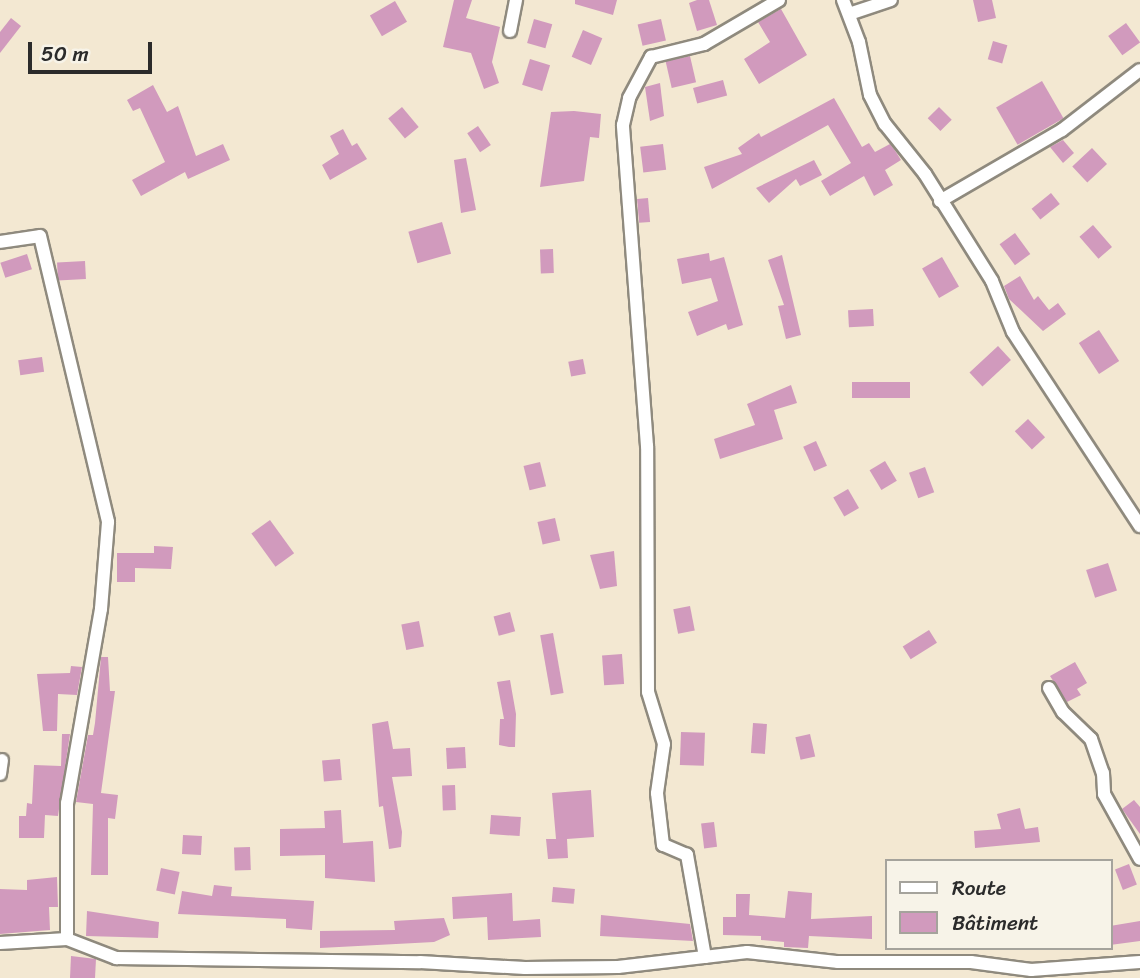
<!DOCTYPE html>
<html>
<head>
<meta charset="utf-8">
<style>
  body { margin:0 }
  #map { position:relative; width:1140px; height:978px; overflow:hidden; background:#f3e8d2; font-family:Sriracha,sans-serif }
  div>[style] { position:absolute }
  .building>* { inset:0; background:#d19abd; transform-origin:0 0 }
  .roads { filter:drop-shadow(2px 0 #8f8a7e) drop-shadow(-2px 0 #8f8a7e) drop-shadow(0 2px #8f8a7e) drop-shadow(0 -2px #8f8a7e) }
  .minor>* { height:12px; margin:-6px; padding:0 6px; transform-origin:6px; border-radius:6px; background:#fff }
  span { translate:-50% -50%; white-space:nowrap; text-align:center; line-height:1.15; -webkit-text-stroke:5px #f7f3e8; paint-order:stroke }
  .legend { position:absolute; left:885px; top:859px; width:228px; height:91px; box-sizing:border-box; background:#f7f3e8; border:2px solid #a5a39c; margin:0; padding:9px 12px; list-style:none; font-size:21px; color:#2b2b2b }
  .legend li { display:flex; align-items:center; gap:14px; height:35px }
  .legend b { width:35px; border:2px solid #a5a39c }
  .scale { position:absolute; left:28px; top:42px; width:124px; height:32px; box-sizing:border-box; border:4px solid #2b2b2b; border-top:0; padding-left:9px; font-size:21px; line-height:24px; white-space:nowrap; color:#2b2b2b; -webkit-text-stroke:5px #f7f3e8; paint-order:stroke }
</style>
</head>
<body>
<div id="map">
  <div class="building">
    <div style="clip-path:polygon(454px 0,472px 0,466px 18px,500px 27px,492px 62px,499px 83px,484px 89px,471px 53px,443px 47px)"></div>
    <div style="clip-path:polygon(575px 0,617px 0,613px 15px,575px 4px)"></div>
    <div style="clip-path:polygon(697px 0,709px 0,717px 25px,697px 31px,689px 3px)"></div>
    <div style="clip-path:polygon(973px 0,992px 0,996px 18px,978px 22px)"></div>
    <div style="left:395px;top:1px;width:24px;height:29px;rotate:60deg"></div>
    <div style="clip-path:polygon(781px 9px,807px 55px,759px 84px,744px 59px,770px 42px,758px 22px)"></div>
    <div style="clip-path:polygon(11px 18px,21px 26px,0 53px,0 32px)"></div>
    <div style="left:534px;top:19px;width:19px;height:25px;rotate:16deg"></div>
    <div style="left:661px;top:19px;width:22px;height:24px;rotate:77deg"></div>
    <div style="left:1126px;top:23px;width:24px;height:22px;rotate:54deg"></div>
    <div style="left:583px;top:30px;width:21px;height:29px;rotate:23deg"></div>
    <div style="left:993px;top:41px;width:15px;height:19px;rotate:16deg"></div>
    <div style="left:690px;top:56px;width:27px;height:25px;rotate:77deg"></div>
    <div style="left:530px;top:59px;width:21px;height:27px;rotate:17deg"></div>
    <div style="left:723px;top:80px;width:16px;height:31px;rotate:75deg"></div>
    <div style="left:1042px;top:81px;width:43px;height:53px;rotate:60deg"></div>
    <div style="clip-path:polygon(660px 83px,664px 116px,650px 121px,645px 87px)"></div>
    <div style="clip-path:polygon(153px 85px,167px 112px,178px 106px,196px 156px,223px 144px,230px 160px,188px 179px,185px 172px,141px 196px,132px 180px,165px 162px,140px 108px,133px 111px,127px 100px)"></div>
    <div style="clip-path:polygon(834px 98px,862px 147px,869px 143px,875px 152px,890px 144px,896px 152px,901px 160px,885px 170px,893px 185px,874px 196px,864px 176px,830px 196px,821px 181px,851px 163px,828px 125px,712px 189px,704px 167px,742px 154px,738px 148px,759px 133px,761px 137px)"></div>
    <div style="left:402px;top:107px;width:26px;height:18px;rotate:50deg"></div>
    <div style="left:939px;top:107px;width:18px;height:16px;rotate:45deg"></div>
    <div style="clip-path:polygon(574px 111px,601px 114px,599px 138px,590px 137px,584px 181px,540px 187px,551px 112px)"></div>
    <div style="left:478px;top:126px;width:23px;height:13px;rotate:56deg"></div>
    <div style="clip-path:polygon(343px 129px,352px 146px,357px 143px,367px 159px,330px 180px,322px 165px,339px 154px,330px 136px)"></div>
    <div style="clip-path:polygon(1063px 140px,1074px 153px,1063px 163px,1050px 147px)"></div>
    <div style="left:663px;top:144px;width:26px;height:23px;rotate:83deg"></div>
    <div style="left:1092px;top:148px;width:22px;height:27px;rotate:47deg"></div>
    <div style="clip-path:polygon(466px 158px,476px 210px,461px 213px,454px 160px)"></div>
    <div style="clip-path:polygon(814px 160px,822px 175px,800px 186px,796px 179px,769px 203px,756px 188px)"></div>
    <div style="left:1051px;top:193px;width:14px;height:25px;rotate:51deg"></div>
    <div style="left:648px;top:198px;width:24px;height:11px;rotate:85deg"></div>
    <div style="left:442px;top:222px;width:33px;height:35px;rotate:74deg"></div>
    <div style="left:1093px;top:225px;width:29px;height:18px;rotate:49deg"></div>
    <div style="left:1015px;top:233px;width:26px;height:19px;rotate:54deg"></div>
    <div style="left:553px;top:249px;width:24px;height:13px;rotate:88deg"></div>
    <div style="clip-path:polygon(709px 253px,710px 261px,724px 257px,743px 325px,728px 330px,726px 324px,697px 336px,688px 312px,718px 301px,711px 278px,682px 284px,677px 259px)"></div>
    <div style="left:27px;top:254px;width:16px;height:28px;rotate:72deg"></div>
    <div style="clip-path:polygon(782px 255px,801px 335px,786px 339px,778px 306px,784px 305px,768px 260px)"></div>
    <div style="left:942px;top:257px;width:34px;height:23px;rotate:60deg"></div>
    <div style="left:85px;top:261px;width:18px;height:28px;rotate:87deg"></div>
    <div style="clip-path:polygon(1020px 276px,1034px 300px,1038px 296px,1049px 310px,1058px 303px,1066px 314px,1043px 331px,1009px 299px,1004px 286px)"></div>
    <div style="left:873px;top:309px;width:17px;height:25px;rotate:87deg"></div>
    <div style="left:1099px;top:330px;width:37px;height:24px;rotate:57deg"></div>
    <div style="left:998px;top:346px;width:19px;height:39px;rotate:47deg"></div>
    <div style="left:42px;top:357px;width:15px;height:24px;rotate:82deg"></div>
    <div style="left:583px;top:359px;width:15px;height:15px;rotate:79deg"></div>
    <div style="left:910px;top:382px;width:16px;height:58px;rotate:90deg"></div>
    <div style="clip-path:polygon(791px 385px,797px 403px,774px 410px,783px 439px,720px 459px,714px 439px,755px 425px,747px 404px)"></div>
    <div style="left:1028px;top:419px;width:25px;height:18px;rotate:47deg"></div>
    <div style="left:816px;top:441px;width:27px;height:14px;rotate:66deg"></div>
    <div style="left:885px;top:461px;width:23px;height:18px;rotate:59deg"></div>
    <div style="left:540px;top:462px;width:25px;height:17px;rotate:76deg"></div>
    <div style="left:925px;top:467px;width:27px;height:17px;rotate:70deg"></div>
    <div style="left:848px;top:489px;width:22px;height:17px;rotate:60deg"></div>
    <div style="left:555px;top:518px;width:23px;height:18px;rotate:77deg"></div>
    <div style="left:270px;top:520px;width:41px;height:23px;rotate:54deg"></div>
    <div style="clip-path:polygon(154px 546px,173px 547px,171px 569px,135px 568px,135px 582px,117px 582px,117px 553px,154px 553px)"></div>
    <div style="clip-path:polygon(614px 551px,617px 586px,600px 589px,590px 555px)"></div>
    <div style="left:1108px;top:563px;width:29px;height:23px;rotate:72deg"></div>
    <div style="left:690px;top:606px;width:25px;height:17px;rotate:79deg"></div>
    <div style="left:510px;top:612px;width:20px;height:17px;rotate:75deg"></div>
    <div style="left:419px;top:621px;width:26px;height:18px;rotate:79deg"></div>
    <div style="left:929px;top:630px;width:15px;height:31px;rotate:58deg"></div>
    <div style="left:553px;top:633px;width:61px;height:13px;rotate:80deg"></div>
    <div style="left:622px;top:654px;width:30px;height:20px;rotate:86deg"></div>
    <div style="clip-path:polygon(101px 657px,108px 657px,110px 691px,115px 691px,101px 793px,118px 795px,115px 819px,108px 818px,108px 875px,91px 875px,93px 804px,76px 802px,88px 735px,93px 735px,95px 723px)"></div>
    <div style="clip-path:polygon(1075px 662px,1087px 683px,1077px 689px,1081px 695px,1067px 702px,1050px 676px)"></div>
    <div style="clip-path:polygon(71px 666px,82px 667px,77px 695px,58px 694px,57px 731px,43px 731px,37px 674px,70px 673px)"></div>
    <div style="clip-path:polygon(510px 680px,516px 714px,515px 747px,509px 747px,499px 745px,500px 719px,504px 719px,497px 682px)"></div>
    <div style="clip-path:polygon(388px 721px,393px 749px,410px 748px,412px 776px,392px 777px,402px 832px,401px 847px,389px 849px,383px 806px,379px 807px,372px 724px)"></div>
    <div style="left:753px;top:723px;width:14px;height:30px;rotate:4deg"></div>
    <div style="left:681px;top:732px;width:24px;height:33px;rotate:2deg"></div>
    <div style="clip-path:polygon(62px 734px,70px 734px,58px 816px,45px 815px,44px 838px,19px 838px,19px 816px,26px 816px,27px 803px,32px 804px,34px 765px,61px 766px)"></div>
    <div style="left:810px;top:734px;width:23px;height:15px;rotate:77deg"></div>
    <div style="left:465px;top:747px;width:21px;height:19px;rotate:87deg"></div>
    <div style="left:340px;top:759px;width:21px;height:18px;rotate:85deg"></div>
    <div style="left:455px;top:785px;width:25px;height:13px;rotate:88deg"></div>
    <div style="clip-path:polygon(591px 790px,594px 837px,567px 839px,568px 858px,548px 859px,546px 839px,556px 839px,552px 793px)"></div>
    <div style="clip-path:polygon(1134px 800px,1140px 807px,1140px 834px,1122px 809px)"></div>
    <div style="clip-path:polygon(1020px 808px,1025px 829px,1038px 827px,1040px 842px,975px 848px,974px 831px,1001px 829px,997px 814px)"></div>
    <div style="clip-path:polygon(341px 810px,343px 843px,373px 841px,375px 882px,325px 878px,325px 855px,280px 856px,280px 829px,325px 828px,324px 811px)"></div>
    <div style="left:491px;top:815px;width:30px;height:19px;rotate:4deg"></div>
    <div style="left:714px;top:822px;width:25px;height:13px;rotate:83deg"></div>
    <div style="left:183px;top:835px;width:19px;height:19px;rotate:3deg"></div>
    <div style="left:250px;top:847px;width:23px;height:16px;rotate:88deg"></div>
    <div style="left:1129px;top:864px;width:22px;height:15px;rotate:69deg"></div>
    <div style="left:161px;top:868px;width:19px;height:23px;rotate:12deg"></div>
    <div style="clip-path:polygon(57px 877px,58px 907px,49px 907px,50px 930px,0 934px,0 889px,27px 890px,27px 880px)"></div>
    <div style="clip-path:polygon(214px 885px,232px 887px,231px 896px,314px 901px,312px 930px,286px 928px,286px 919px,178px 914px,182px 891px,212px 896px)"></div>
    <div style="left:553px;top:887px;width:22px;height:15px;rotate:5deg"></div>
    <div style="clip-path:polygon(788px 891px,812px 893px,811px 919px,872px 916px,872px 939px,809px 936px,808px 948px,784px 947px,784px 942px,761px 940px,761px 936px,723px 935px,723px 917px,736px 917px,736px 894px,750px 894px,749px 915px,785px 918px)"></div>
    <div style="clip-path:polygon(512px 893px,513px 921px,540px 919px,541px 937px,488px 940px,487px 917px,453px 919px,452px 897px)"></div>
    <div style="clip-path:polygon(87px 911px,159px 922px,158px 938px,86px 936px)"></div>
    <div style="clip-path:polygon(601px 915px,690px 924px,693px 941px,600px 936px)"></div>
    <div style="clip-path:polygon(444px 918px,450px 935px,434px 942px,320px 948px,320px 931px,395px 930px,394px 921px)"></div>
    <div style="clip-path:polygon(1140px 921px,1140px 941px,1110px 945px,1110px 926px)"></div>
    <div style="clip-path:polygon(71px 956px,96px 959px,95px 978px,70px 978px)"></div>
  </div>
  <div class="roads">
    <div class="minor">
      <div style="left:843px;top:0;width:45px;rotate:69.1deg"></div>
      <div style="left:859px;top:42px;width:54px;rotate:78.3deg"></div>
      <div style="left:870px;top:95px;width:33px;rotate:63deg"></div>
      <div style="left:885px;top:124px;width:64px;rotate:51.3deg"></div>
      <div style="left:925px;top:174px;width:126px;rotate:57.9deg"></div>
      <div style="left:992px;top:281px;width:55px;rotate:67.6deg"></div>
      <div style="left:1013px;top:332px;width:232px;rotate:56.8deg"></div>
      <div style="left:849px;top:14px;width:44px;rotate:-18.4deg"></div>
      <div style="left:510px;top:31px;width:32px;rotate:-79deg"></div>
      <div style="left:940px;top:201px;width:141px;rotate:-30.2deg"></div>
      <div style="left:1062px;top:130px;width:98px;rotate:-37.6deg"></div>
      <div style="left:0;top:242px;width:40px;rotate:-8.5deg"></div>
      <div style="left:40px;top:236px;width:294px;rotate:76.6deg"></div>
      <div style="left:108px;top:522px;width:87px;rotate:94.6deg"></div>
      <div style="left:101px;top:609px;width:197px;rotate:99.9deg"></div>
      <div style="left:67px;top:803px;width:136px;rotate:90deg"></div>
      <div style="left:1049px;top:688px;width:28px;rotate:60deg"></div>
      <div style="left:1063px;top:712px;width:39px;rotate:44deg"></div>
      <div style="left:1091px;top:739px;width:36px;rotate:71deg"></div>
      <div style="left:1103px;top:773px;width:21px;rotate:87deg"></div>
      <div style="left:1104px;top:794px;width:74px;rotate:61deg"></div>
      <div style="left:0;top:774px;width:14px;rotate:-82deg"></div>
      <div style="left:0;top:943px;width:67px;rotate:-3.4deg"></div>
      <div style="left:67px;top:939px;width:53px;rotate:21.2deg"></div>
      <div style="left:116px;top:958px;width:304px;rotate:0.8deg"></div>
      <div style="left:420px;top:962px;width:105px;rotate:3.3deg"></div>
      <div style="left:525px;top:968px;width:93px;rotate:-0.6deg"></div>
      <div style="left:618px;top:967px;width:130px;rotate:-6.6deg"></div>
      <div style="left:747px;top:952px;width:92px;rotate:6.3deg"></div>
      <div style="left:838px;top:962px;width:133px"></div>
      <div style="left:971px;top:962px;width:61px;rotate:7.6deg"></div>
      <div style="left:1031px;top:970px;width:109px;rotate:-4.2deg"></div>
      <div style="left:705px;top:957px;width:104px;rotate:-100deg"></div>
      <div style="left:687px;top:855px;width:26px;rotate:-157deg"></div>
      <div style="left:663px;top:845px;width:52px;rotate:-96.6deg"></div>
      <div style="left:657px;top:793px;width:49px;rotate:-81.9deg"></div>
      <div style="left:664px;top:744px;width:54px;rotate:-107.1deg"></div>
      <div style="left:648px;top:692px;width:246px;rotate:-90.2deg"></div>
      <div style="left:647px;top:446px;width:322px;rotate:-94.3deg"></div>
      <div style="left:623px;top:125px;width:28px;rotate:-77deg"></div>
      <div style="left:629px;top:98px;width:47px;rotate:-61.8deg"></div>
      <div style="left:651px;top:57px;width:55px;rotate:-13.8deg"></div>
      <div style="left:704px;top:44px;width:87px;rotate:-30.4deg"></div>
    </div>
  </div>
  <ul class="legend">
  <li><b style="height:9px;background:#fff"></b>Route</li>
  <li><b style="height:19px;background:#d19abd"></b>Bâtiment</li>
  </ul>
  <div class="scale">50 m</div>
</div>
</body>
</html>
